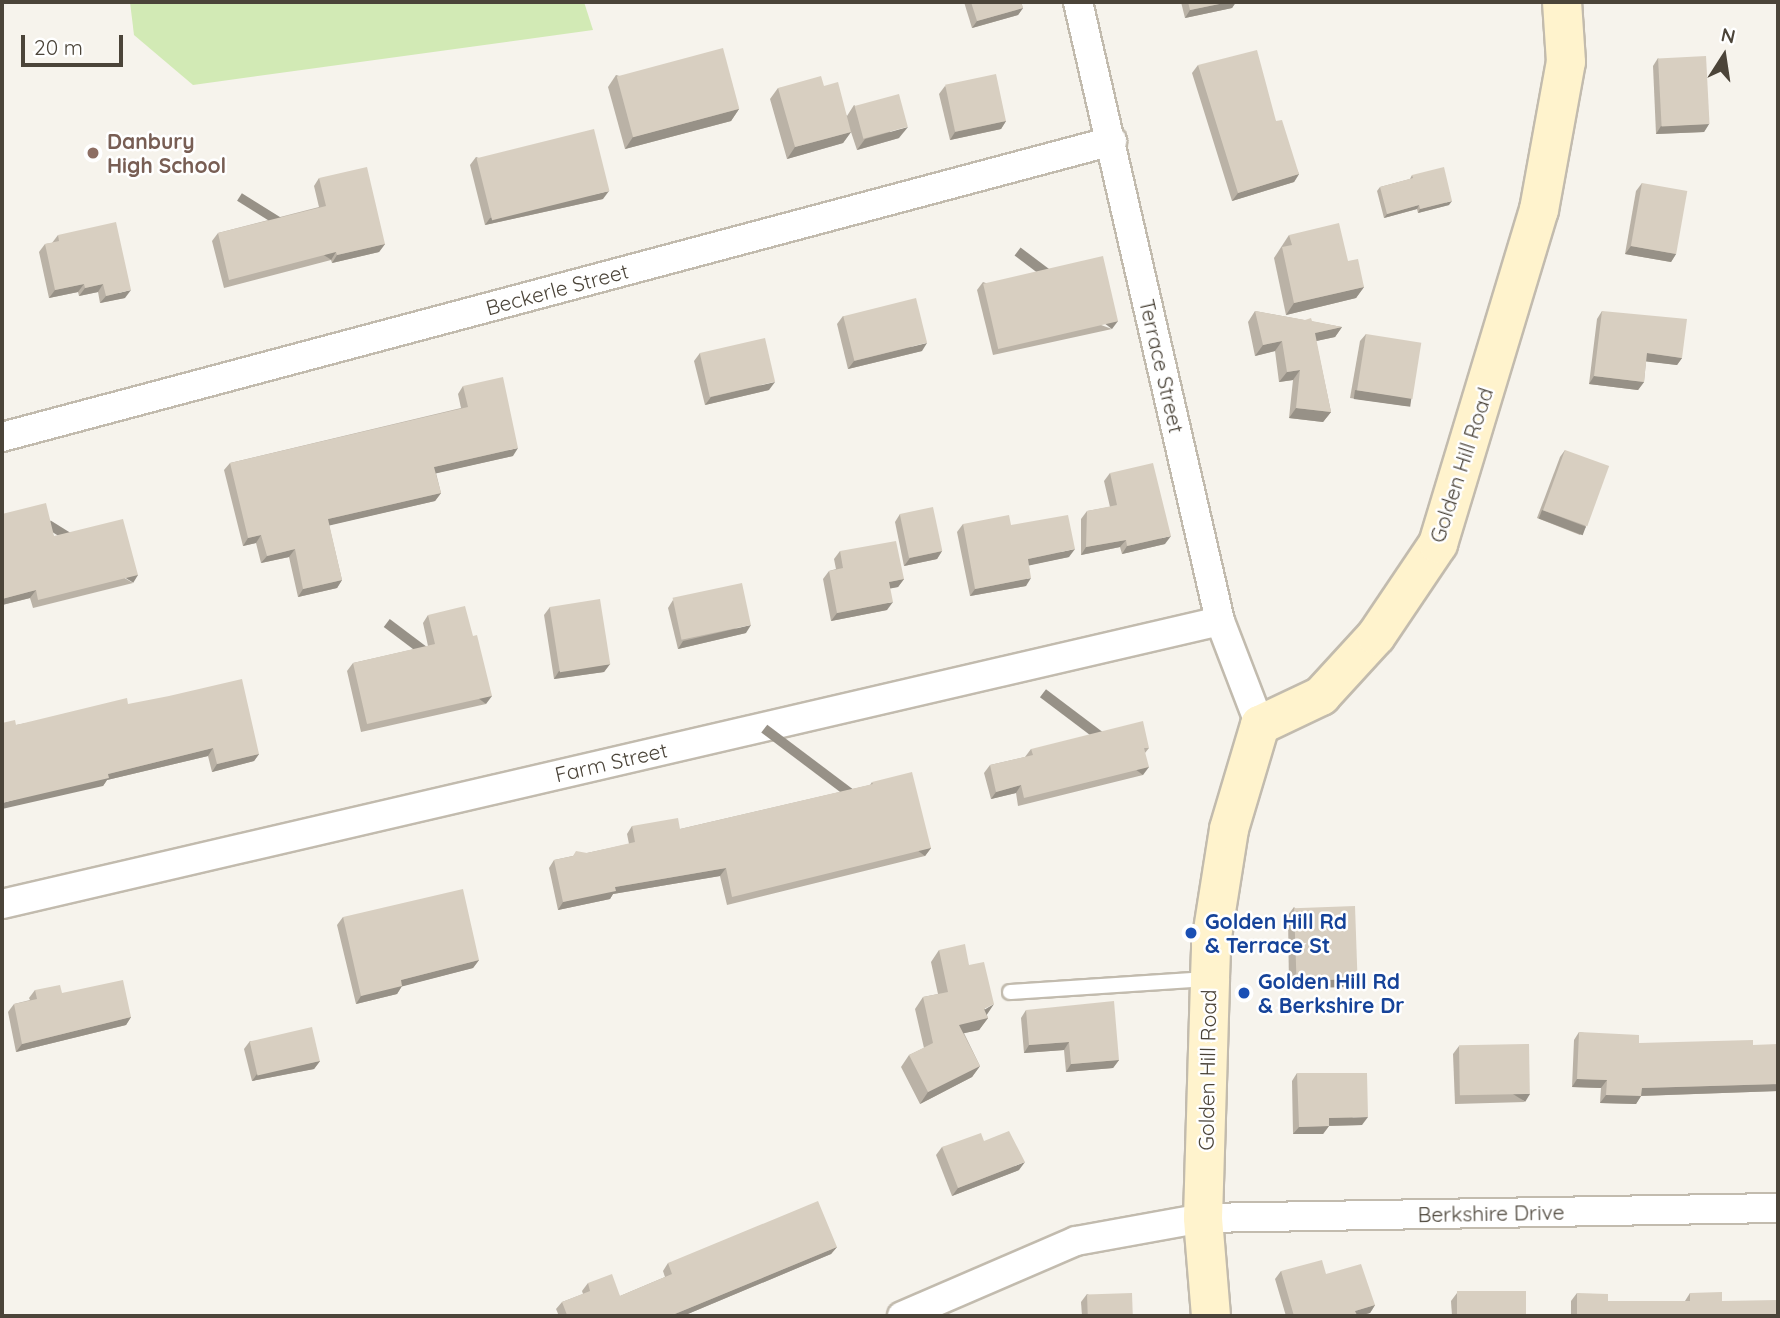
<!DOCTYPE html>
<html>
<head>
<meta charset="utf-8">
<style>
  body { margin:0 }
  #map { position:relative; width:1780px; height:1318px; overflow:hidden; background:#f6f3ec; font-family:Quicksand,sans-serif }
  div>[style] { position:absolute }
  .green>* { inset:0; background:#d2eab5 }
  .roads { filter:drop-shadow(2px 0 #c2bbae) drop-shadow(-2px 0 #c2bbae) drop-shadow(0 2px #c2bbae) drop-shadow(0 -2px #c2bbae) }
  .lane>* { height:14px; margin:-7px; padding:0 7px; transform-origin:7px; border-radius:7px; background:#fff }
  .street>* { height:28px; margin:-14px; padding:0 14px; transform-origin:14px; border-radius:14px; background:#fff }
  .secondary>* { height:38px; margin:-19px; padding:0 19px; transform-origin:19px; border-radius:19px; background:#fff3cd }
  .wall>* { inset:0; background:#bab2a6 }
  .shaded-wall>* { inset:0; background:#979187; transform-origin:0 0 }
  .building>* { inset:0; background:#d8cfc1; transform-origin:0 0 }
  .dots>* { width:19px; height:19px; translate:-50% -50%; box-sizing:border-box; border:4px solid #fff; border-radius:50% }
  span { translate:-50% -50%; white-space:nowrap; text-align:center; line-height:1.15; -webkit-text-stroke:5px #fff; paint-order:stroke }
  .education-label { font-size:21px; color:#785e54; font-weight:700 }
  .left { translate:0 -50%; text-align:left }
  .street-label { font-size:21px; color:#4b4439 }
  .transit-label { font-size:21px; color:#164399; font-weight:700 }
  .frame { position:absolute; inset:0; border:4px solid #4b4439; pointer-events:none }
  .north { position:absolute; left:1689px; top:21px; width:70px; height:70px; -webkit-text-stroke:5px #fff; paint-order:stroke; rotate:12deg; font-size:19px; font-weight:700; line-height:28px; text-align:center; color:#4b4439 }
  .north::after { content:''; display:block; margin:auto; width:24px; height:32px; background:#4b4439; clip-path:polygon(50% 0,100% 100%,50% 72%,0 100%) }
  .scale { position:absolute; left:21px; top:35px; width:102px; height:32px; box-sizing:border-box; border:4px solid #4b4439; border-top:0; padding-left:9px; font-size:21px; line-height:24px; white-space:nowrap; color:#4b4439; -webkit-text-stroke:5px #fff; paint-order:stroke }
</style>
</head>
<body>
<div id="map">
  <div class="green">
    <div style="clip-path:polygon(130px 2px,584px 2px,593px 30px,193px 85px,134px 35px)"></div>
  </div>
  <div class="roads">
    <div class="lane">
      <div style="left:1010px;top:992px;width:198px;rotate:-3.8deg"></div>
    </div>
    <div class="street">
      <div style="left:1078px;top:2px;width:635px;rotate:77.08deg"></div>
      <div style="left:1220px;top:621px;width:111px;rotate:69deg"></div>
      <div style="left:2px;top:437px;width:1149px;rotate:-14.93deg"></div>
      <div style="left:2px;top:904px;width:1250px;rotate:-13.08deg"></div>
      <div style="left:902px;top:1316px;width:189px;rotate:-23.3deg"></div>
      <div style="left:1076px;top:1241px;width:129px;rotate:-10.3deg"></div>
      <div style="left:1203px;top:1218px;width:575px;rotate:-1deg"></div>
    </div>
    <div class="secondary">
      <div style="left:1211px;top:1316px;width:98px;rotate:-94.7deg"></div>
      <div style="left:1203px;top:1218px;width:240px;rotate:-88.3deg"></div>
      <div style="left:1210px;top:978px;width:35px;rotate:-88deg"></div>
      <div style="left:1211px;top:943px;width:115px;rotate:-81deg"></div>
      <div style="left:1229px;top:829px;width:109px;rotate:-73.4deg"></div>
      <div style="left:1260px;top:725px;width:68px;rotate:-25.4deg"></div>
      <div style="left:1321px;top:696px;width:81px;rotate:-47.5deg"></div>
      <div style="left:1376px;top:636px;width:111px;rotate:-56deg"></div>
      <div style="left:1438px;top:544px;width:349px;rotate:-73.2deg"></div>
      <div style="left:1539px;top:210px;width:150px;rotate:-79.7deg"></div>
      <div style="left:1566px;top:62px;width:60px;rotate:-93.8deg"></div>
    </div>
  </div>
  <div class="wall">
    <div style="clip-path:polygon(964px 2px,1021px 2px,1023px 8px,1018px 15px,972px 28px)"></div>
    <div style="clip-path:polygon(1181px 2px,1236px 2px,1232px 8px,1185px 18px)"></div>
    <div style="clip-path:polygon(1658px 58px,1709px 124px,1704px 132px,1656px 134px,1653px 66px)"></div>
    <div style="clip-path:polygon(1198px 65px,1276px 121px,1299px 174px,1294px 182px,1232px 201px,1192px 73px)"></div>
    <div style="clip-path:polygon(616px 75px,739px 109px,731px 121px,625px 149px,608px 87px)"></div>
    <div style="clip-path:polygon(824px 86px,847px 116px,854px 105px,899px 138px,857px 150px,851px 132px,843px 143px,787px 159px,770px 99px,778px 88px)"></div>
    <div style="clip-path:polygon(945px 86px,1006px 121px,1001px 129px,950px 140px,939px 94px)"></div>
    <div style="clip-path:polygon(476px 157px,603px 199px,485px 225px,470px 165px)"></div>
    <div style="clip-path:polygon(1412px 175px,1449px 205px,1418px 213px,1417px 209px,1384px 218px,1377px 191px,1380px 187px,1410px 179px)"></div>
    <div style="clip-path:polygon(319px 178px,385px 244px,379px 252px,332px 263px,331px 260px,224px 288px,212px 241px,218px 233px,319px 207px,314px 186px)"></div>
    <div style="clip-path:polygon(1642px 183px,1676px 254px,1671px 262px,1625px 254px,1636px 191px)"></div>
    <div style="clip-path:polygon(58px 235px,125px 298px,100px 303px,98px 292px,79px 296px,78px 292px,49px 298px,39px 252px,45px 244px,52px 243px)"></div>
    <div style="clip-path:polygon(1289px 235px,1348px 261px,1364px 287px,1356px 298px,1286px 315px,1274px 258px)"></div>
    <div style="clip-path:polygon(983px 282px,1112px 329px,993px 355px,977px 290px)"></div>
    <div style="clip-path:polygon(1255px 311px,1342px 327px,1335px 337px,1316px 341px,1331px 412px,1323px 422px,1289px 418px,1293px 380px,1279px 382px,1275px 351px,1255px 356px,1248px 322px)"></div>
    <div style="clip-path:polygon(1602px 311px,1682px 358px,1677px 365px,1646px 361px,1644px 382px,1638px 390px,1589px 384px,1597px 319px)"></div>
    <div style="clip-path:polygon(843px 316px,922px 351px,848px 369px,837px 324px)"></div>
    <div style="clip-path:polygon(1366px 334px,1411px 398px,1406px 406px,1350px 398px,1360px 341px)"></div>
    <div style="clip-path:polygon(700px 353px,769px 390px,705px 405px,694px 361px)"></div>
    <div style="clip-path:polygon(463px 386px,513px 456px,436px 473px,441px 493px,435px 501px,329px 525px,342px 580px,337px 588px,298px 597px,289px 557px,261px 563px,256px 543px,243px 546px,224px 470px,230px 463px,461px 408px,458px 394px)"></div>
    <div style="clip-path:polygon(1565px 450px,1586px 527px,1580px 535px,1537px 518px,1560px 457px)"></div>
    <div style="clip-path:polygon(1110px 473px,1165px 544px,1122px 554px,1120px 547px,1081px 555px,1081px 519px,1087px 511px,1110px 507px,1104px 481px)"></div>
    <div style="clip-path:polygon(2px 514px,54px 536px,133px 583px,33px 608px,30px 598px,2px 605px)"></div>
    <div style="clip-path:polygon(900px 514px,942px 551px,937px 559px,904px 566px,895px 522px)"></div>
    <div style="clip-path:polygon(963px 524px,1011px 525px,1069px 557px,1029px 565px,1026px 586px,970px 596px,957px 532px)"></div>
    <div style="clip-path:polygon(840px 551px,904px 579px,898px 587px,890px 588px,887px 610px,831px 621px,823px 579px,829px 571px,836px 569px,834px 559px)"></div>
    <div style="clip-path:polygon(673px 600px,746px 633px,678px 649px,668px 608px)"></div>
    <div style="clip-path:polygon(550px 607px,610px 664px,604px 672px,554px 679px,544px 615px)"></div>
    <div style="clip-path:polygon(428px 615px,486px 704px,361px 732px,347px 671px,353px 663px,428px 646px,423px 623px)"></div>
    <div style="clip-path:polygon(128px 704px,259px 754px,254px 761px,212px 772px,208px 756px,107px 780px,103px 786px,16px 725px)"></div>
    <div style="clip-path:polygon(1149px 748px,1145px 753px,1143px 775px,1018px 806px,1016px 793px,991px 799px,984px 773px,990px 765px,1025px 757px,1031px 749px)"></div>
    <div style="clip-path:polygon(872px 782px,931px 848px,925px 856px,727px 905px,720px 876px,613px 894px,610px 899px,558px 910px,549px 868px,554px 860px,629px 844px,627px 834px,632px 826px,680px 829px,870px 785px)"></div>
    <div style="clip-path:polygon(1294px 907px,1357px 979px,1351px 987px,1289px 988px,1288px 915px)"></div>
    <div style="clip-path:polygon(343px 917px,479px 960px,473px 968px,402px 986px,397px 994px,356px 1004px,337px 925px)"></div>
    <div style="clip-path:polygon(939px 950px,969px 965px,988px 1018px,979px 1030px,964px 1033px,980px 1066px,972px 1077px,920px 1104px,901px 1067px,909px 1055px,924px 1048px,915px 1009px,923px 997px,938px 994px,931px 962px)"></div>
    <div style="clip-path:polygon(35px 990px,62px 993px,131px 1017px,126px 1025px,16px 1052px,8px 1012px,14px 1004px,30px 1000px,29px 998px)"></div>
    <div style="clip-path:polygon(1026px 1010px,1119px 1060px,1113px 1068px,1066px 1072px,1064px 1050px,1024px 1053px,1021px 1018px)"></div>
    <div style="clip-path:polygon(1579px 1032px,1639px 1043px,1753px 1045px,1778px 1091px,1641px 1096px,1636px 1104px,1600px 1103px,1601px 1088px,1572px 1087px,1574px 1040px)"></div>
    <div style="clip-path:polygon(250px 1041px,320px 1061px,314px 1069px,252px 1081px,244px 1049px)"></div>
    <div style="clip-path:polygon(1459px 1046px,1525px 1102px,1455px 1104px,1453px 1054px)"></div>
    <div style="clip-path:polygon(1297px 1073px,1362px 1125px,1329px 1126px,1323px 1134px,1293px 1134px,1292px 1081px)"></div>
    <div style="clip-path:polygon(984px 1141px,1019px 1170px,952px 1196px,936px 1155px,942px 1147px)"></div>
    <div style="clip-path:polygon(837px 1247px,831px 1254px,683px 1316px,559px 1316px,556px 1309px,562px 1302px,583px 1294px,582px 1291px,588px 1283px,620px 1296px,665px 1277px,663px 1271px,668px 1263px)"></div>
    <div style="clip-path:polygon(1281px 1271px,1326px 1274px,1375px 1305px,1370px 1313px,1358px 1316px,1286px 1316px,1275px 1279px)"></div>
    <div style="clip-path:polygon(1457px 1293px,1526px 1316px,1452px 1316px,1451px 1301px)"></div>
    <div style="clip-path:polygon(1577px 1293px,1608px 1301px,1685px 1301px,1690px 1293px,1778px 1316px,1571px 1316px,1571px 1301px)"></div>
    <div style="clip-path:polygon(1087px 1294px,1133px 1316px,1082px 1316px,1081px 1302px)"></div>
  </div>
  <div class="shaded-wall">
    <div style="clip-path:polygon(1229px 2px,1236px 2px,1232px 8px,1185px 18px,1190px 10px)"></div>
    <div style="clip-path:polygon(1023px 8px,1018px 15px,972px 28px,977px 21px)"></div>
    <div style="clip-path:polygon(739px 109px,731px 121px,625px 149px,633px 137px)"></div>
    <div style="clip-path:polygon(1006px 121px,1001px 129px,950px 140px,955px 132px)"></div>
    <div style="clip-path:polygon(1709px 124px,1704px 132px,1656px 134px,1661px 126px)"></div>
    <div style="clip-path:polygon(908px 127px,899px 138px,857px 150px,865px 139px)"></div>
    <div style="clip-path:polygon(851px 132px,843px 143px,787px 159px,795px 147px)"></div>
    <div style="clip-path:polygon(1299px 174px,1294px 182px,1232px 201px,1238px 193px)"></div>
    <div style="clip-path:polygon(609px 191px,603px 199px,485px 225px,490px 218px)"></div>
    <div style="clip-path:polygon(1452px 201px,1449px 205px,1418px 213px,1420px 209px)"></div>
    <div style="clip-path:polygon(1419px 205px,1417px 209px,1384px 218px,1387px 214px)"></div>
    <div style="clip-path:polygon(385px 244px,379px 252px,332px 263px,337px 255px)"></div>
    <div style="clip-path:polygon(1631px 246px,1676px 254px,1671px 262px,1625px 254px)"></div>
    <div style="left:336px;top:252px;width:9px;height:111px;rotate:122deg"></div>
    <div style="clip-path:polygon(84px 284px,78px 292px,49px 298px,55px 290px)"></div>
    <div style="clip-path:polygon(103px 284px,98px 292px,79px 296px,85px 288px)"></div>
    <div style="clip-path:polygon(1364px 287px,1356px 298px,1286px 315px,1294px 303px)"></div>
    <div style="clip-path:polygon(131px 290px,125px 298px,100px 303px,106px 296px)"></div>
    <div style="left:1118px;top:321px;width:10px;height:122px;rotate:127deg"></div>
    <div style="clip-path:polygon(1342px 327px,1335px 337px,1307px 343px,1315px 333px)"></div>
    <div style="clip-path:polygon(1282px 341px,1275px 351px,1255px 356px,1263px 345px)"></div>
    <div style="clip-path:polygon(927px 343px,922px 351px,848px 369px,854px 361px)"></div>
    <div style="clip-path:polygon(1647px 353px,1682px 358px,1677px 365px,1642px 361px)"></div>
    <div style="clip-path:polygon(1300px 370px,1293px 380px,1279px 382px,1287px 372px)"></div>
    <div style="clip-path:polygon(1594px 376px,1644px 382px,1638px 390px,1589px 384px)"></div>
    <div style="clip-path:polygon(775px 382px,769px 390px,705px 405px,711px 397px)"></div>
    <div style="left:1355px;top:390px;width:57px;height:9px;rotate:8deg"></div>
    <div style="clip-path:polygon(1296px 408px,1331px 412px,1323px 422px,1289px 418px)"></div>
    <div style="clip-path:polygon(518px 448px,513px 456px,429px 475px,434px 467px)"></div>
    <div style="clip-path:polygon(441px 493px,435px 501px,323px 527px,328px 519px)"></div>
    <div style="left:1542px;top:510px;width:47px;height:9px;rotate:21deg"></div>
    <div style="clip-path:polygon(261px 535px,256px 543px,243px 546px,248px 538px)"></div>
    <div style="clip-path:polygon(1171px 536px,1165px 544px,1122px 554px,1127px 546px)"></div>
    <div style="clip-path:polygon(1126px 540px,1120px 547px,1081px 555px,1086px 547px)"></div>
    <div style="clip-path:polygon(295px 549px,289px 557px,261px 563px,267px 556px)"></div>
    <div style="clip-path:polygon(1075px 549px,1069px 557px,1022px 567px,1028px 559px)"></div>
    <div style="clip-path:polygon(942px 551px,937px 559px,904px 566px,910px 558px)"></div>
    <div style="left:138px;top:575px;width:9px;height:103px;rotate:122deg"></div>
    <div style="clip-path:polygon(1031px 578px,1026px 586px,970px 596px,975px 589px)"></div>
    <div style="clip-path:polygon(904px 579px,898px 587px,883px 590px,889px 582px)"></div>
    <div style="clip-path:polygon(342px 580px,337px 588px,298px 597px,303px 589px)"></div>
    <div style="clip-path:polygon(36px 590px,30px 598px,2px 605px,2px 599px)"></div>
    <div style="clip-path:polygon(893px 602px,887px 610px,831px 621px,837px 613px)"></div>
    <div style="clip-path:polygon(751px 625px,746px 633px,678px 649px,683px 641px)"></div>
    <div style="clip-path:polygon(610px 664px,604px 672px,554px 679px,559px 671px)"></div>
    <div style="left:492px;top:696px;width:10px;height:128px;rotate:127deg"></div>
    <div style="clip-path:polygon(213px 748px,208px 756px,107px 780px,103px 786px,2px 809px,2px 803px,108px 774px)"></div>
    <div style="clip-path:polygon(259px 754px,254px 761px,212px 772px,217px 764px)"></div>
    <div style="left:1149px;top:767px;width:10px;height:129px;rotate:127deg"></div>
    <div style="clip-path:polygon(1021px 785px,1016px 793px,991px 799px,996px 792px)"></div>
    <div style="left:931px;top:848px;width:10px;height:205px;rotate:127deg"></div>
    <div style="clip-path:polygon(726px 868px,720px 876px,613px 894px,610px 899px,558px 910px,563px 902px,615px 887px)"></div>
    <div style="clip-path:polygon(479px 960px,473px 968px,400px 987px,402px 986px,397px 994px,356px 1004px,361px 996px,401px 980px)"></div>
    <div style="clip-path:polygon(1357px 979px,1351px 987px,1289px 988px,1295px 980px)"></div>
    <div style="clip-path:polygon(994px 1004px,986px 1016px,988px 1018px,979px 1030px,951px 1036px,959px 1025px)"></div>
    <div style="clip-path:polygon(131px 1017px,126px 1025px,16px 1052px,22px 1044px)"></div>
    <div style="clip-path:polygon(1069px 1042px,1064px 1050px,1024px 1053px,1029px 1045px)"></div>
    <div style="clip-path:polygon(1119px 1060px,1113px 1068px,1066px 1072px,1071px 1064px)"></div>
    <div style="clip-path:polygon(320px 1061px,314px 1069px,252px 1081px,257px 1074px)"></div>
    <div style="clip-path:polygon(980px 1066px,972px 1077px,920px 1104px,928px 1092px)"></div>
    <div style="clip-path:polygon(1577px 1079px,1607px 1080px,1601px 1088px,1572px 1087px)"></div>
    <div style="clip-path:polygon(1778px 1084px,1778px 1091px,1638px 1096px,1641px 1096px,1636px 1104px,1600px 1103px,1606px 1095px,1642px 1088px)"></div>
    <div style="left:1530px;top:1094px;width:9px;height:70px;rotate:122deg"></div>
    <div style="clip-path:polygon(1368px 1117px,1362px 1125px,1323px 1126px,1329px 1118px)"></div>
    <div style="clip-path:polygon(1329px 1126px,1323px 1134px,1293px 1134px,1299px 1127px)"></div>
    <div style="clip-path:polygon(1025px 1162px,1019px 1170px,952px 1196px,958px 1188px)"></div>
    <div style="clip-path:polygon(837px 1247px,831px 1254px,683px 1316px,670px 1316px)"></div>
    <div style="clip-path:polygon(1375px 1305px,1370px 1313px,1358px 1316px,1351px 1316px,1355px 1311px)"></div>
  </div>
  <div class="building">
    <div style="clip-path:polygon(971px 2px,1021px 2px,1023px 8px,977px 21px)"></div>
    <div style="clip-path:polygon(1188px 2px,1229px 2px,1190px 10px)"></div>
    <div style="left:723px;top:48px;width:63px;height:110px;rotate:75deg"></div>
    <div style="clip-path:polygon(1257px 50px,1276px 121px,1282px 120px,1299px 174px,1238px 193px,1198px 65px)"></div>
    <div style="left:1706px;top:56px;width:68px;height:48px;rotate:87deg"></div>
    <div style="left:996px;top:74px;width:48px;height:52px;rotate:78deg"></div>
    <div style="clip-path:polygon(821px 76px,824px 86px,838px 82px,851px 132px,795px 147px,778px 88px)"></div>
    <div style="left:899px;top:94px;width:34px;height:46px;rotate:75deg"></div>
    <div style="left:594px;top:129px;width:64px;height:121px;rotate:76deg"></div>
    <div style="clip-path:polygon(367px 167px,385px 244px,337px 255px,336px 252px,229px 280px,218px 233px,326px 206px,319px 178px)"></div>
    <div style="clip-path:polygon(1444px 167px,1452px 201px,1420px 209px,1419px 205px,1387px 214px,1380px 187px,1413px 178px,1412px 175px)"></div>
    <div style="left:1642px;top:183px;width:46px;height:64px;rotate:10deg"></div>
    <div style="clip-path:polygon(116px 222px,131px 290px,106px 296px,103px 284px,85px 288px,84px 284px,55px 290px,45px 244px,59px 241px,58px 235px)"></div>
    <div style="clip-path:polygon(1339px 223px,1348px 261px,1358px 259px,1364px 287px,1294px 303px,1282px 247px,1292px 245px,1289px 235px)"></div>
    <div style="left:1103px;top:256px;width:67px;height:123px;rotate:77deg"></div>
    <div style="left:916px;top:298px;width:46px;height:75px;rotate:76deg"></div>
    <div style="clip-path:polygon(1255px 311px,1305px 320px,1311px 318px,1312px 321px,1342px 327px,1315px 333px,1331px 412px,1296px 408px,1300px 370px,1287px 372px,1282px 341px,1263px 345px)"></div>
    <div style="clip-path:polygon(1602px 311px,1687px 319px,1682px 358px,1647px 353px,1644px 382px,1594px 376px)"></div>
    <div style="left:1366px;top:334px;width:56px;height:57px;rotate:9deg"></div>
    <div style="left:765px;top:338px;width:45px;height:67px;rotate:77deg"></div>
    <div style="clip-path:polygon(503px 377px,518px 448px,434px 467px,441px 493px,328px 519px,342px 580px,303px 589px,295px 549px,267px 556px,261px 535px,248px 538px,230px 463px,468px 407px,463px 386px)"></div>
    <div style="left:1565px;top:450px;width:47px;height:64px;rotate:20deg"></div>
    <div style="clip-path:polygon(1153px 463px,1171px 536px,1127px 546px,1126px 540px,1086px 547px,1087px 511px,1117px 505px,1110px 473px)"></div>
    <div style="clip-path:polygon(46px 503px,54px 536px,123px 519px,138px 575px,38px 600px,36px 590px,2px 599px,2px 514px)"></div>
    <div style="left:933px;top:507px;width:45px;height:34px;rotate:78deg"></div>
    <div style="clip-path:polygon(1009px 515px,1011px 525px,1068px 515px,1075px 549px,1028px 559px,1031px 578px,975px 589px,963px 524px)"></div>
    <div style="clip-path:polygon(896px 541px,904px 579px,889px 582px,893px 602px,837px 613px,829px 571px,843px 568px,840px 551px)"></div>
    <div style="left:742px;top:583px;width:43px;height:71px;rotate:78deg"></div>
    <div style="left:600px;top:599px;width:66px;height:51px;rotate:81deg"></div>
    <div style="clip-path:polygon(465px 606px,473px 636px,477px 635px,492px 696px,367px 724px,353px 663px,435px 644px,428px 615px)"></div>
    <div style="clip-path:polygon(242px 679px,259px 754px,217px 764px,213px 748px,108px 774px,109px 778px,2px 803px,2px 723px,15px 720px,16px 725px,127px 698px,128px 704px,169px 696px)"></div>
    <div style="clip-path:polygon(1143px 721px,1149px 748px,1144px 748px,1149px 767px,1024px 798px,1021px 785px,996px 792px,990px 765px,1033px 755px,1031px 749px)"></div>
    <div style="clip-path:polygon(912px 772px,931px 848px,732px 897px,726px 868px,615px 887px,616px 891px,563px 902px,554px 860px,573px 856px,576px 851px,587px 853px,635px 842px,632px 826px,678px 818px,680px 829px,873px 784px,872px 782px)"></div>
    <div style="clip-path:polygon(463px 889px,479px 960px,401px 980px,402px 986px,361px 996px,343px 917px)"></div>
    <div style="left:1355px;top:906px;width:73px;height:61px;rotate:88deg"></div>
    <div style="clip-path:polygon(965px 944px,969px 965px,984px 962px,994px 1004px,984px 1009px,988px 1018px,959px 1025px,980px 1066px,928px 1092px,909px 1055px,933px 1043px,923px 997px,948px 992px,939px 950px)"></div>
    <div style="clip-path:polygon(123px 980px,131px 1017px,22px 1044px,14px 1004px,37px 999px,35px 990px,60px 985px,62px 993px)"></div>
    <div style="clip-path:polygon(1114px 1001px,1119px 1060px,1071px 1064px,1069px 1042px,1029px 1045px,1026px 1010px)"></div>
    <div style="left:312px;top:1027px;width:35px;height:64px;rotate:77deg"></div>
    <div style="clip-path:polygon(1579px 1032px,1639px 1035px,1639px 1043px,1753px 1040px,1753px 1045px,1778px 1044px,1778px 1084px,1642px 1088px,1641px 1096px,1606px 1095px,1607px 1080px,1577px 1079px)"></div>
    <div style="left:1529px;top:1044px;width:50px;height:70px;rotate:89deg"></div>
    <div style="clip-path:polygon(1297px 1073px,1367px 1073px,1368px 1117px,1329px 1118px,1329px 1126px,1299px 1127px)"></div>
    <div style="clip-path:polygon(1009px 1131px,1025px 1162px,958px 1188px,942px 1147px,981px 1133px,984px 1141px)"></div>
    <div style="clip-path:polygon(818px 1201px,837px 1247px,670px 1316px,565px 1316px,567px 1315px,562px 1302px,590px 1291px,588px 1283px,612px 1274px,620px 1296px,672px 1274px,668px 1263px)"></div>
    <div style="clip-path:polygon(1322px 1260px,1326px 1274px,1361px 1264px,1375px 1305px,1355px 1311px,1357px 1315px,1352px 1316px,1294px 1316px,1281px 1271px)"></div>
    <div style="left:1526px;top:1291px;width:25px;height:69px;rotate:90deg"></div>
    <div style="clip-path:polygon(1722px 1292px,1722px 1301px,1778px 1300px,1778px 1316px,1577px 1316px,1577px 1293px,1608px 1294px,1608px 1301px,1690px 1301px,1690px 1293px)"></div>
    <div style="left:1132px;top:1293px;width:23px;height:45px;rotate:88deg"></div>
  </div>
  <div class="dots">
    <div style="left:93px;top:153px;background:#8d6e63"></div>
    <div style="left:1191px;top:933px;background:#1a4fb4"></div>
    <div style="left:1244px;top:993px;background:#1a4fb4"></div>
  </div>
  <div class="education-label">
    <span class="left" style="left:107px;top:153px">Danbury<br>High School</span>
  </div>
  <div class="street-label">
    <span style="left:557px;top:289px;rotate:-15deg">Beckerle Street</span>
    <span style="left:1162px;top:366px;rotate:77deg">Terrace Street</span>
    <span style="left:1461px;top:465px;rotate:-72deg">Golden Hill Road</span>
    <span style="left:611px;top:762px;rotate:-13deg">Farm Street</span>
    <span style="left:1207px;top:1070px;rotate:-89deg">Golden Hill Road</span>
    <span style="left:1491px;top:1213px;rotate:-1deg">Berkshire Drive</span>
  </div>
  <div class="transit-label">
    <span class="left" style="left:1205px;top:933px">Golden Hill Rd<br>&amp; Terrace St</span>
    <span class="left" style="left:1258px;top:993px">Golden Hill Rd<br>&amp; Berkshire Dr</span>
  </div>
  <div class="frame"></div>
  <div class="north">N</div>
  <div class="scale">20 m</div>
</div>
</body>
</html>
